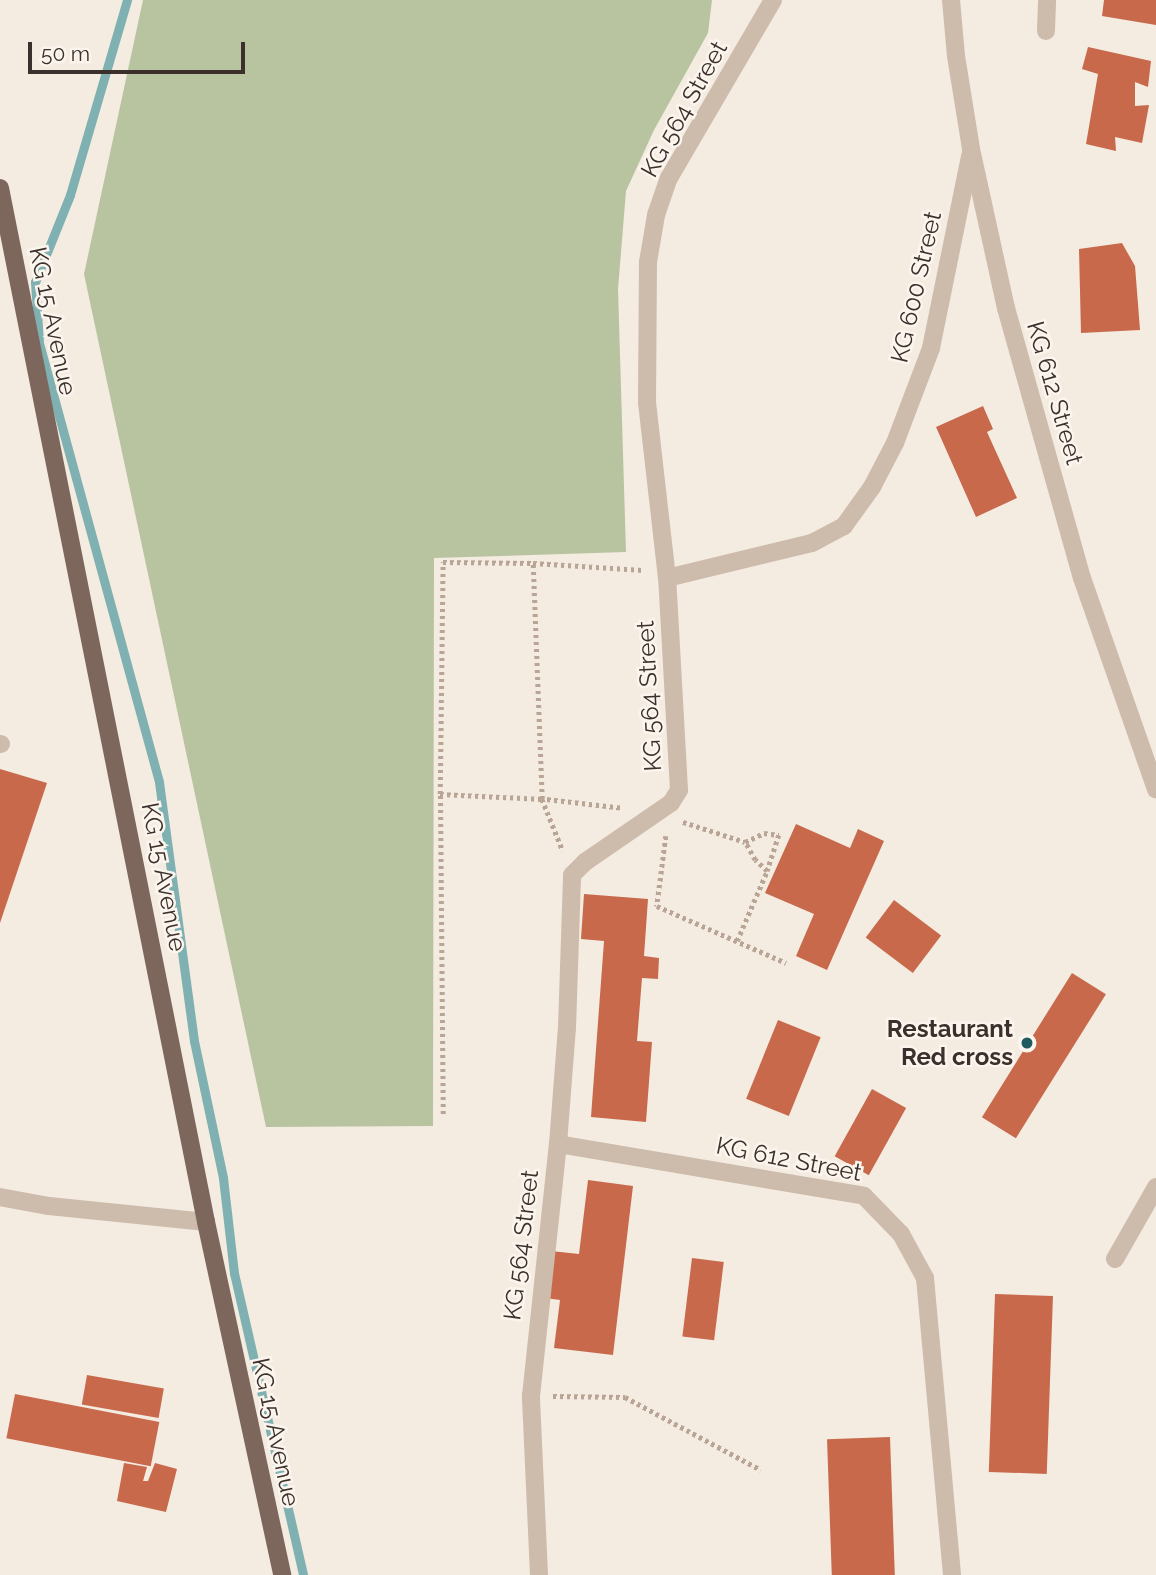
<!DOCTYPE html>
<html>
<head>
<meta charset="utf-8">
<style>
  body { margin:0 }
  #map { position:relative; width:1156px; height:1575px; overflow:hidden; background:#f4ebe1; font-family:Raleway,sans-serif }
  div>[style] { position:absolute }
  .green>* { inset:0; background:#b8c4a0 }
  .stream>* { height:9px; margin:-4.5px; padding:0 4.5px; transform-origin:4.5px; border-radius:4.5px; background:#7fb0b2 }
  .building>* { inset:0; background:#c8694b; transform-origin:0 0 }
  .path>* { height:4.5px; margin-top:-2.25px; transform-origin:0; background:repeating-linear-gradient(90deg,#b9a596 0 3.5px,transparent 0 7px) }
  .minor>* { height:18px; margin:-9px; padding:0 9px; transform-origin:9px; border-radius:9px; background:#cdbbac }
  .major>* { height:18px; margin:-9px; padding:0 9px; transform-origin:9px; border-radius:9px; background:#7d675c }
  .dots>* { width:19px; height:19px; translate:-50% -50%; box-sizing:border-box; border:4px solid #fbf5ee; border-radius:50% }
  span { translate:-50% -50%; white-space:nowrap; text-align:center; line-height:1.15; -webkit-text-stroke:5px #fbf5ee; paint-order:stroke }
  .street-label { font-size:24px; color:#3b302b }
  .poi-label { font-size:24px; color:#3b302b; font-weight:700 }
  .right { translate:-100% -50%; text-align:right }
  .scale { position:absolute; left:28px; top:42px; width:217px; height:32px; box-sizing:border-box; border:4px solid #3b302b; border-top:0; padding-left:9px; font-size:21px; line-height:24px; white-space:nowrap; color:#3b302b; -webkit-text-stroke:5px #fbf5ee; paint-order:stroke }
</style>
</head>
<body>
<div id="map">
  <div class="green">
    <div style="clip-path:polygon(143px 0,712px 0,708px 33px,654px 130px,626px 191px,618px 289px,626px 552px,434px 558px,433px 1126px,266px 1127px,84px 274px)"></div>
  </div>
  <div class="stream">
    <div style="left:127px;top:0;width:203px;rotate:106.3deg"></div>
    <div style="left:70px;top:195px;width:94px;rotate:111.9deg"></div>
    <div style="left:35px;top:282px;width:61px;rotate:86.2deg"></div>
    <div style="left:39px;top:343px;width:455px;rotate:74.7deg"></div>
    <div style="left:159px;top:782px;width:261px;rotate:82.3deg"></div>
    <div style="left:194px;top:1041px;width:140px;rotate:78deg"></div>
    <div style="left:223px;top:1178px;width:96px;rotate:83.4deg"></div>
    <div style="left:234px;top:1273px;width:310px;rotate:77.1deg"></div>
  </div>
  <div class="building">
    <div style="clip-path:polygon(1104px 0,1156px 0,1156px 25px,1102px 16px)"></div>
    <div style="clip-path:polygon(1088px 47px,1151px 61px,1148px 87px,1135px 82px,1135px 106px,1149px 105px,1142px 143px,1115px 137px,1116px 151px,1086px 144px,1098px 74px,1082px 69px)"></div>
    <div style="clip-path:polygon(1122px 243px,1135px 266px,1140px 330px,1081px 333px,1079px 249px)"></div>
    <div style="clip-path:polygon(983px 406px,993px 429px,987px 432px,1017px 498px,976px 517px,936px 427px)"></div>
    <div style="clip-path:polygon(0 769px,47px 783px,0 923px)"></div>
    <div style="clip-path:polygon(796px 824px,850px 848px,858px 829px,884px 841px,827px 970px,796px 956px,814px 914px,765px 893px)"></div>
    <div style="clip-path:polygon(584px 894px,648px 899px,644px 956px,659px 958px,658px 979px,642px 978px,637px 1041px,652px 1042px,646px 1122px,591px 1117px,604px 941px,581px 939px)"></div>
    <div style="left:894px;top:900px;width:59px;height:47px;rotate:37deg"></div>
    <div style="left:1072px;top:973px;width:40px;height:170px;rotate:32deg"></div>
    <div style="left:778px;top:1020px;width:46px;height:85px;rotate:22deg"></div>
    <div style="left:872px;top:1089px;width:39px;height:77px;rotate:29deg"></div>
    <div style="clip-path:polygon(588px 1180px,633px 1186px,613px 1355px,554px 1348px,560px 1300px,545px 1298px,551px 1251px,579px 1254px)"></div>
    <div style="left:692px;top:1258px;width:32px;height:79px;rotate:7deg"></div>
    <div style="left:995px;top:1294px;width:58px;height:178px;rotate:2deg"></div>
    <div style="left:87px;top:1375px;width:78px;height:30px;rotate:10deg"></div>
    <div style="left:15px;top:1394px;width:147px;height:45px;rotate:11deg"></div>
    <div style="left:890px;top:1437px;width:138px;height:63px;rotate:88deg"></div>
    <div style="clip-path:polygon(124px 1463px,147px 1467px,143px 1481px,148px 1481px,155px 1463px,177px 1469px,166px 1512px,117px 1501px)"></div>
  </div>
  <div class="path">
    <div style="left:440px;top:794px;width:232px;rotate:-89.3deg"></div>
    <div style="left:443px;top:562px;width:90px;rotate:0.6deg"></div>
    <div style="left:620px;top:808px;width:79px;rotate:-173.4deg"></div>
    <div style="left:542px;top:799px;width:236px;rotate:-92.2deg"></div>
    <div style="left:533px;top:563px;width:110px;rotate:3.6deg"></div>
    <div style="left:683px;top:822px;width:65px;rotate:17.9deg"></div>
    <div style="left:745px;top:842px;width:21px;rotate:-25deg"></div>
    <div style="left:764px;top:833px;width:15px;rotate:8deg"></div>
    <div style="left:779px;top:835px;width:38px;rotate:108deg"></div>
    <div style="left:666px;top:836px;width:71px;rotate:97.3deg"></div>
    <div style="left:657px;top:906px;width:141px;rotate:23.8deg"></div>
    <div style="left:737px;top:941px;width:76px;rotate:-66.8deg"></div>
    <div style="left:767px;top:871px;width:16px;rotate:-137deg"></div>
    <div style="left:755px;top:860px;width:21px;rotate:-119deg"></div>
    <div style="left:443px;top:1114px;width:320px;rotate:-90.5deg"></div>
    <div style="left:440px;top:794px;width:102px;rotate:2.8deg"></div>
    <div style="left:542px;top:799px;width:56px;rotate:68deg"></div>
    <div style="left:553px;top:1396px;width:72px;rotate:0.8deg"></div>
    <div style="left:625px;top:1397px;width:154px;rotate:28.2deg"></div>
  </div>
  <div class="minor">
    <div style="left:951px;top:0;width:56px;rotate:84.9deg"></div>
    <div style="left:956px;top:56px;width:94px;rotate:80.8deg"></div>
    <div style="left:971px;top:149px;width:163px;rotate:77.6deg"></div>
    <div style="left:1006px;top:308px;width:280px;rotate:74.3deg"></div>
    <div style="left:1082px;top:578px;width:224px;rotate:70.7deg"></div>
    <div style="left:1046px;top:31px;width:31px;rotate:-88deg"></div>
    <div style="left:667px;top:578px;width:149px;rotate:-13.6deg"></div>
    <div style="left:812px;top:543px;width:36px;rotate:-28deg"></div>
    <div style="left:844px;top:526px;width:48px;rotate:-54.3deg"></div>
    <div style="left:872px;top:487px;width:50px;rotate:-62.4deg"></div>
    <div style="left:895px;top:443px;width:102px;rotate:-69.2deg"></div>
    <div style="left:931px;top:348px;width:196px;rotate:-78.5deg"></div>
    <div style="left:0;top:744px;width:1px"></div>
    <div style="left:558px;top:1144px;width:310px;rotate:9.6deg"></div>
    <div style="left:864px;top:1196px;width:53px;rotate:45.8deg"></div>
    <div style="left:901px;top:1234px;width:50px;rotate:61.4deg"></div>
    <div style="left:925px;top:1278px;width:298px;rotate:84.8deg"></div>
    <div style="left:0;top:1197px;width:50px;rotate:10.4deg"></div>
    <div style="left:49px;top:1206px;width:158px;rotate:5.8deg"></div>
    <div style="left:1115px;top:1259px;width:83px;rotate:-60.3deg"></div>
    <div style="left:539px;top:1575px;width:179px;rotate:-92.6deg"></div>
    <div style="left:531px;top:1396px;width:253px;rotate:-83.9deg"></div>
    <div style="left:558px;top:1144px;width:116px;rotate:-85.6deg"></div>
    <div style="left:567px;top:1028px;width:153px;rotate:-88.1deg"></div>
    <div style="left:572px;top:875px;width:18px;rotate:-45deg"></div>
    <div style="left:585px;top:862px;width:104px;rotate:-34.5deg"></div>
    <div style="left:671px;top:803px;width:15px;rotate:-58deg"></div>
    <div style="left:679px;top:790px;width:212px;rotate:-93.2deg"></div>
    <div style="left:667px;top:578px;width:177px;rotate:-96.5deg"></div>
    <div style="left:647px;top:402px;width:140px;rotate:-89.6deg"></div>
    <div style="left:648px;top:262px;width:48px;rotate:-80.3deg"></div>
    <div style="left:656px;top:215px;width:39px;rotate:-71deg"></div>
    <div style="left:669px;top:178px;width:206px;rotate:-59.7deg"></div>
  </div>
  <div class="major">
    <div style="left:0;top:188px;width:1054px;rotate:78.73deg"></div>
    <div style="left:206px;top:1222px;width:361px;rotate:77.8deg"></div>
  </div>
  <div class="dots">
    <div style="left:1027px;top:1043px;background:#1f5a5e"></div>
  </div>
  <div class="street-label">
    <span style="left:684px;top:109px;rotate:-61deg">KG 564 Street</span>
    <span style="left:916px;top:287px;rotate:-77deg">KG 600 Street</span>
    <span style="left:53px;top:321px;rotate:78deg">KG 15 Avenue</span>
    <span style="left:1055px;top:393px;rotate:74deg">KG 612 Street</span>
    <span style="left:649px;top:696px;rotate:-93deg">KG 564 Street</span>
    <span style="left:164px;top:877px;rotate:79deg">KG 15 Avenue</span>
    <span style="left:789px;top:1159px;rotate:11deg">KG 612 Street</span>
    <span style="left:521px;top:1245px;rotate:-83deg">KG 564 Street</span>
    <span style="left:276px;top:1432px;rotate:78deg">KG 15 Avenue</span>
  </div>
  <div class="poi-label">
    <span class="right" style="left:1013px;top:1043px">Restaurant<br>Red cross</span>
  </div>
  <div class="scale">50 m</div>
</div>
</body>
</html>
